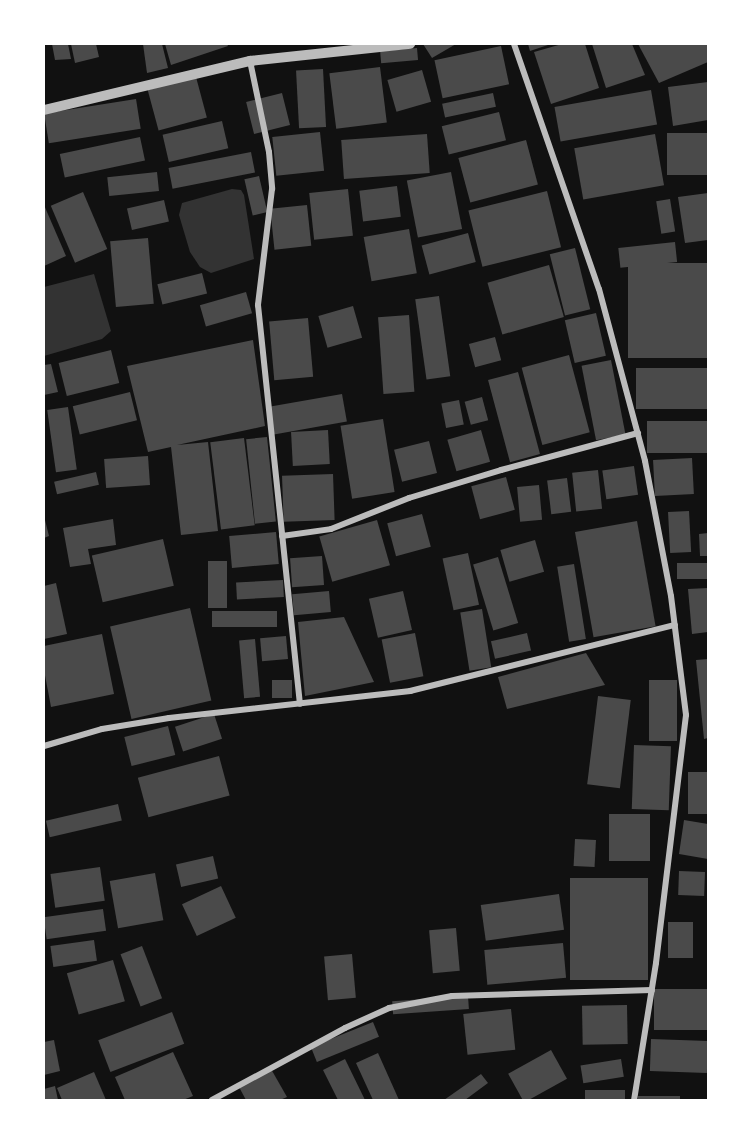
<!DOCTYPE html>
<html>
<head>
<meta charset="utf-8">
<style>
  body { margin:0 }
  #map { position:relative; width:752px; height:1144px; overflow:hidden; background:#111; font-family:"Crimson Pro",serif }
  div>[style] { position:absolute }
  .water>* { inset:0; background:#333 }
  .building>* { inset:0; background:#4a4a4a; transform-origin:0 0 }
  .minor>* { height:6px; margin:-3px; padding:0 3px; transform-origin:3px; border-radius:3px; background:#bcbcbc }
  .tertiary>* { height:10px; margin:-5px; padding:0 5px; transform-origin:5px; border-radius:5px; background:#bcbcbc }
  span { translate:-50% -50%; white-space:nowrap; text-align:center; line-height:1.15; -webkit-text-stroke:4.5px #fff; paint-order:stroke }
  .frame { position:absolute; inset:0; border:45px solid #fff; pointer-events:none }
</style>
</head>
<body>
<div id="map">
  <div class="water">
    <div style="clip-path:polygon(232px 189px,241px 190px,244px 195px,254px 259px,211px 273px,200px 267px,190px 252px,179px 215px,182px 203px)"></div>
    <div style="clip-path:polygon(94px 274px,111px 331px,102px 339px,44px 356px,44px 287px)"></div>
  </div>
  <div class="building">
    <div style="clip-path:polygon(52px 44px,68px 44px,71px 59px,55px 60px)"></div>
    <div style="clip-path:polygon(71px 44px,96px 44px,99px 57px,75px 63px)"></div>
    <div style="clip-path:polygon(143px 44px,162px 44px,168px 68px,147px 73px)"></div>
    <div style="clip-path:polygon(165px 44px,227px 44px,228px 46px,171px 65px)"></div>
    <div style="clip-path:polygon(423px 44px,456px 44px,432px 58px)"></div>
    <div style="clip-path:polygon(528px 44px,551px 44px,530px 51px)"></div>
    <div style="clip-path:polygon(562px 44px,585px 44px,599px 88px,551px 104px,534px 52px)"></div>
    <div style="clip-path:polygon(592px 44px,632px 44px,645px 75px,606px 88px)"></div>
    <div style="clip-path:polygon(638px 44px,708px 44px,708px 62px,659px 83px)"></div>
    <div style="left:501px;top:46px;width:39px;height:68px;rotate:78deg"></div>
    <div style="left:417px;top:48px;width:12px;height:37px;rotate:85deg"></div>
    <div style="left:380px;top:67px;width:56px;height:51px;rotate:83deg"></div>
    <div style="left:323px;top:69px;width:58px;height:27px;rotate:87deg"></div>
    <div style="left:422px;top:70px;width:33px;height:36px;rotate:74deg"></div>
    <div style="left:196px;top:77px;width:42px;height:50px;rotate:75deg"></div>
    <div style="clip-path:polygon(708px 82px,708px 120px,673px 126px,668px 87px)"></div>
    <div style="left:651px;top:90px;width:35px;height:98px;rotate:80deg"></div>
    <div style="left:282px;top:93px;width:33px;height:37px;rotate:76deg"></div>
    <div style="left:493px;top:93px;width:14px;height:52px;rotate:78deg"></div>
    <div style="left:136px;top:99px;width:30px;height:93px;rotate:81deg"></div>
    <div style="left:499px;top:112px;width:29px;height:59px;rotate:76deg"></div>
    <div style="left:222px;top:121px;width:28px;height:61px;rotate:77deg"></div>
    <div style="left:320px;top:132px;width:39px;height:48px;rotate:84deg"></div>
    <div style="left:708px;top:133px;width:42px;height:41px;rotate:90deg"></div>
    <div style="left:427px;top:134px;width:39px;height:86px;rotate:86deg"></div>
    <div style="left:655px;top:134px;width:52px;height:82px;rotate:80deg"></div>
    <div style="left:140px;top:137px;width:24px;height:82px;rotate:78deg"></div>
    <div style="left:526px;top:140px;width:46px;height:70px;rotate:75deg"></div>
    <div style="left:251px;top:152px;width:21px;height:84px;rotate:79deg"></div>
    <div style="left:157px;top:172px;width:19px;height:50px;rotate:84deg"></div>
    <div style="left:451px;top:172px;width:58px;height:45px;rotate:79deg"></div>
    <div style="left:259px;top:176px;width:37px;height:15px;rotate:77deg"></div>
    <div style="left:397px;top:186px;width:31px;height:38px;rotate:83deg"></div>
    <div style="left:348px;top:189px;width:47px;height:39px;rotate:84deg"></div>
    <div style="left:547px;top:191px;width:58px;height:81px;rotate:76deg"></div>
    <div style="left:83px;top:192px;width:62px;height:35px;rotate:67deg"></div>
    <div style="clip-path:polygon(708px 193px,708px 240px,685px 243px,678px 197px)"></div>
    <div style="left:670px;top:199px;width:33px;height:14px;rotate:81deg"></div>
    <div style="left:164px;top:200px;width:22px;height:38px;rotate:77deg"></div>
    <div style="clip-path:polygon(44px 205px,66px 256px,44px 266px)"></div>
    <div style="left:307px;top:205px;width:41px;height:37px;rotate:84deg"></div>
    <div style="left:409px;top:229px;width:45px;height:46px;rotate:80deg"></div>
    <div style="left:468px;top:233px;width:30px;height:48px;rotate:75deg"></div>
    <div style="left:148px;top:238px;width:66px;height:38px;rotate:85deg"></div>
    <div style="left:675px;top:242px;width:20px;height:57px;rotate:84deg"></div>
    <div style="left:575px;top:248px;width:63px;height:26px;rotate:76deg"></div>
    <div style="left:708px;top:263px;width:95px;height:80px;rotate:90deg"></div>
    <div style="left:549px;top:265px;width:54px;height:64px;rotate:74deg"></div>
    <div style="left:202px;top:273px;width:21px;height:46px;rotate:76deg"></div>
    <div style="left:246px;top:292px;width:22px;height:48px;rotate:74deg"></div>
    <div style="left:439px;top:296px;width:81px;height:24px;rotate:82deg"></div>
    <div style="left:353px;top:306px;width:33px;height:36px;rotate:74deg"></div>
    <div style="left:596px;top:313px;width:44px;height:32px;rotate:77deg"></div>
    <div style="left:409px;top:315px;width:77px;height:31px;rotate:86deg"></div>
    <div style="left:308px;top:318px;width:59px;height:39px;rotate:85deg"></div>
    <div style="left:495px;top:337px;width:24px;height:27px;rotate:75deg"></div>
    <div style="clip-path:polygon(253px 340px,265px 426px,177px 445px,208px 442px,218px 531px,181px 535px,171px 447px,148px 452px,127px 366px)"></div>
    <div style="left:111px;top:350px;width:34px;height:54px;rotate:76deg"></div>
    <div style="left:569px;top:355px;width:80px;height:49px;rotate:75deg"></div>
    <div style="left:611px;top:360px;width:76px;height:30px;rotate:79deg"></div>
    <div style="clip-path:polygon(51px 364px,58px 392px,44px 395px,44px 365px)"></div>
    <div style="left:708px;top:368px;width:41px;height:72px;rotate:90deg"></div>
    <div style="left:518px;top:372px;width:85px;height:31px;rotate:75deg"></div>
    <div style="left:130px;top:392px;width:29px;height:59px;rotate:76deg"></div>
    <div style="left:342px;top:394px;width:28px;height:74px;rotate:80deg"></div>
    <div style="left:482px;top:397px;width:24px;height:18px;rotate:75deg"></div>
    <div style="left:459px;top:400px;width:25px;height:18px;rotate:79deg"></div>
    <div style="left:68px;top:407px;width:63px;height:21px;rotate:82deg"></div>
    <div style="left:383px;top:419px;width:74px;height:43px;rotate:81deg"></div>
    <div style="left:708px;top:421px;width:32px;height:61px;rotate:90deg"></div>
    <div style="left:328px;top:430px;width:34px;height:37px;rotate:87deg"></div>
    <div style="left:481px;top:430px;width:33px;height:35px;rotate:74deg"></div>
    <div style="left:267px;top:437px;width:85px;height:21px;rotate:84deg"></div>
    <div style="left:244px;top:438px;width:88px;height:34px;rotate:83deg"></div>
    <div style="left:429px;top:441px;width:33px;height:36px;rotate:76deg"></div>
    <div style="left:148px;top:456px;width:29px;height:44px;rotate:86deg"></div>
    <div style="left:692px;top:458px;width:36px;height:39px;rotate:87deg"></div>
    <div style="left:634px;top:466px;width:29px;height:32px;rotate:82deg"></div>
    <div style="left:598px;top:470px;width:39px;height:26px;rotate:84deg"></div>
    <div style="left:96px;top:472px;width:13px;height:43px;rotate:77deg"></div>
    <div style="left:333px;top:474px;width:46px;height:51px;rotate:88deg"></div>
    <div style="left:506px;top:477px;width:34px;height:36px;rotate:75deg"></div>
    <div style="left:567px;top:478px;width:34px;height:20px;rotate:83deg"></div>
    <div style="left:539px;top:485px;width:35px;height:22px;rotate:85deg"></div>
    <div style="left:689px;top:511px;width:41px;height:21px;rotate:87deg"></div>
    <div style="left:422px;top:514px;width:34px;height:36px;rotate:75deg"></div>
    <div style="clip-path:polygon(44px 516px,49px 536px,44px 538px)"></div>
    <div style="clip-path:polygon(113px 519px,116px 545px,88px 549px,91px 564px,70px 567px,63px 528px)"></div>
    <div style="left:377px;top:520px;width:47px;height:60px;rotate:74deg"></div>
    <div style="left:637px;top:521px;width:107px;height:63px;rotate:80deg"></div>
    <div style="left:276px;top:532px;width:32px;height:47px;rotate:85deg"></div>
    <div style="clip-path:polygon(708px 533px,708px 556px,700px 556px,699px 534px)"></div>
    <div style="left:163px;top:539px;width:48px;height:73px;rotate:77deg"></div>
    <div style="left:535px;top:540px;width:33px;height:36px;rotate:74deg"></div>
    <div style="left:468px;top:553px;width:53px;height:26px;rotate:78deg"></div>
    <div style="left:322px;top:556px;width:29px;height:32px;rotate:86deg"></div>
    <div style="left:498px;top:557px;width:69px;height:26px;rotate:73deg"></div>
    <div style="left:208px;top:561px;width:19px;height:47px"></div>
    <div style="left:708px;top:563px;width:16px;height:31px;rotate:90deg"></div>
    <div style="left:574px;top:564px;width:76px;height:17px;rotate:81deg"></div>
    <div style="left:283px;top:580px;width:17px;height:47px;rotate:87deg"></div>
    <div style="clip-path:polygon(56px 583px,67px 634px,44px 639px,44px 586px)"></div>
    <div style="clip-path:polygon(708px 588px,708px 632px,692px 634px,688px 589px)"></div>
    <div style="left:329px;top:591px;width:21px;height:37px;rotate:85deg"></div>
    <div style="left:403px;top:591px;width:40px;height:35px;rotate:77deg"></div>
    <div style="left:190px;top:608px;width:95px;height:82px;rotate:77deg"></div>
    <div style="left:482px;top:609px;width:59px;height:22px;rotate:81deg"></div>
    <div style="left:277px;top:611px;width:16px;height:65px;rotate:90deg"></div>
    <div style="clip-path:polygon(344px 617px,374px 682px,305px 696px,298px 622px)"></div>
    <div style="left:415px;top:633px;width:44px;height:34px;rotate:79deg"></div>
    <div style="left:527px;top:633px;width:18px;height:37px;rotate:77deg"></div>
    <div style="clip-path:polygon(102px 634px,114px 694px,51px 707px,44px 670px,44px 646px)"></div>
    <div style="left:286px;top:636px;width:23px;height:26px;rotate:85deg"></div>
    <div style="left:255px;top:639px;width:58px;height:16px;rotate:85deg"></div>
    <div style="clip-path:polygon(586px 653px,605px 685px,507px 709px,498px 677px)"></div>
    <div style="clip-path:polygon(708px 659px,708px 738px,704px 739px,696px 660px)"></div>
    <div style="left:272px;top:680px;width:20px;height:18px"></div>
    <div style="left:649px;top:680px;width:28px;height:61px"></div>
    <div style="left:598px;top:696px;width:33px;height:89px;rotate:7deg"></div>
    <div style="left:214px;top:714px;width:26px;height:41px;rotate:72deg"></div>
    <div style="left:168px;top:726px;width:30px;height:45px;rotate:76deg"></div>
    <div style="left:634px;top:745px;width:37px;height:64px;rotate:2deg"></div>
    <div style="left:219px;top:756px;width:41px;height:84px;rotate:75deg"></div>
    <div style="left:708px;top:772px;width:42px;height:20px;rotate:90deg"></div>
    <div style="left:118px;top:804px;width:17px;height:74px;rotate:77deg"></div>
    <div style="left:650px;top:814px;width:47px;height:41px;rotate:90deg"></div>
    <div style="clip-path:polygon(684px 820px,708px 824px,708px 859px,679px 854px)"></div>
    <div style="left:575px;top:839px;width:21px;height:27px;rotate:3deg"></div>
    <div style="left:213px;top:856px;width:23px;height:38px;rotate:77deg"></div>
    <div style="left:100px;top:867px;width:34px;height:50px;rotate:82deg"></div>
    <div style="left:679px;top:871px;width:26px;height:24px;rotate:2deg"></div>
    <div style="left:155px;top:873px;width:48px;height:46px;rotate:80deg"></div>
    <div style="left:570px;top:878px;width:78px;height:102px"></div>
    <div style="left:221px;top:886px;width:35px;height:43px;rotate:65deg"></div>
    <div style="left:559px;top:894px;width:36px;height:79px;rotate:82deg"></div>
    <div style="left:103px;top:909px;width:22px;height:60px;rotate:82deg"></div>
    <div style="left:668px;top:922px;width:25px;height:36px"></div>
    <div style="left:456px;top:928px;width:43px;height:27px;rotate:85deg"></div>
    <div style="left:94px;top:940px;width:21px;height:44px;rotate:82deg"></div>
    <div style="left:563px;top:943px;width:35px;height:79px;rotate:85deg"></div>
    <div style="left:142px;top:946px;width:56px;height:23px;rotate:69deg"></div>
    <div style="left:352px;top:954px;width:44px;height:28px;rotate:85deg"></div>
    <div style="left:113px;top:960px;width:43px;height:48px;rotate:74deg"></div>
    <div style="left:708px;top:989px;width:41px;height:54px;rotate:90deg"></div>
    <div style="left:468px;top:996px;width:13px;height:76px;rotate:86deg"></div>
    <div style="left:627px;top:1005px;width:39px;height:45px;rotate:89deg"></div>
    <div style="left:511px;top:1009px;width:41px;height:48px;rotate:84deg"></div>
    <div style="left:172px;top:1012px;width:34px;height:79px;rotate:69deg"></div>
    <div style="left:373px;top:1022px;width:16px;height:67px;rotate:68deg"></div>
    <div style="left:651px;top:1039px;width:57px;height:32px;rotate:2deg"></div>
    <div style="clip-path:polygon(54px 1040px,60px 1071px,44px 1075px,44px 1042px)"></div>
    <div style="left:551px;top:1050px;width:33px;height:49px;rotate:61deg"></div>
    <div style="clip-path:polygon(173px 1052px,193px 1096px,183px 1100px,125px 1100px,115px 1077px)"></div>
    <div style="clip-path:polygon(378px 1053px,399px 1100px,373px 1100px,356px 1063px)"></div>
    <div style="clip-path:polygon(345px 1059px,365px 1100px,338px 1100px,323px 1070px)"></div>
    <div style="left:621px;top:1059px;width:18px;height:41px;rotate:81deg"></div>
    <div style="clip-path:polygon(271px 1069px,287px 1097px,280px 1100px,246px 1100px,239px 1087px)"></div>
    <div style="clip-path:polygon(94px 1072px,106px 1100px,62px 1100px,57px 1088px)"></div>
    <div style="clip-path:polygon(481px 1074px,488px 1083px,465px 1100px,444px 1100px)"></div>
    <div style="clip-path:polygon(55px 1086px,58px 1100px,44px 1100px,44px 1089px)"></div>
    <div style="left:585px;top:1090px;width:40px;height:10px"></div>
    <div style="left:638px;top:1096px;width:42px;height:4px"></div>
  </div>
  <div class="minor">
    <div style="left:514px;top:44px;width:259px;rotate:70.9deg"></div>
    <div style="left:599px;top:289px;width:178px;rotate:75deg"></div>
    <div style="left:645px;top:461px;width:137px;rotate:79.1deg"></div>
    <div style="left:671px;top:596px;width:120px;rotate:82.8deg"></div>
    <div style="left:686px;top:715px;width:250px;rotate:96.9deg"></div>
    <div style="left:656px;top:963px;width:139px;rotate:99.1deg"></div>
    <div style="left:250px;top:61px;width:93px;rotate:78.2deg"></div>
    <div style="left:269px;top:152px;width:37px;rotate:85deg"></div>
    <div style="left:272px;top:189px;width:117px;rotate:96.9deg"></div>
    <div style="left:258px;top:305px;width:401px;rotate:84deg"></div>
    <div style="left:282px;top:536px;width:49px;rotate:-8.1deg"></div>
    <div style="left:331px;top:529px;width:84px;rotate:-21.7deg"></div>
    <div style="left:409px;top:498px;width:96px;rotate:-16.9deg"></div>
    <div style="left:501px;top:470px;width:142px;rotate:-15.1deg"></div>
    <div style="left:44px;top:746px;width:60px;rotate:-16.3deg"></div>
    <div style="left:102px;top:729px;width:68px;rotate:-9.3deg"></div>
    <div style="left:169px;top:718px;width:243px;rotate:-6.4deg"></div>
    <div style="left:410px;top:691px;width:273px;rotate:-14deg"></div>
    <div style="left:212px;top:1100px;width:151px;rotate:-28.4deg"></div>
    <div style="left:345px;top:1028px;width:48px;rotate:-24.4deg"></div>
    <div style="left:389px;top:1008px;width:64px;rotate:-10.8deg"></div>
    <div style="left:452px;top:996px;width:200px;rotate:-1.7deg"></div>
  </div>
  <div class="tertiary">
    <div style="left:44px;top:110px;width:212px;rotate:-13.4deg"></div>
    <div style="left:250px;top:61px;width:161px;rotate:-6.1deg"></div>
  </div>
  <div class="frame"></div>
</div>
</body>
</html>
